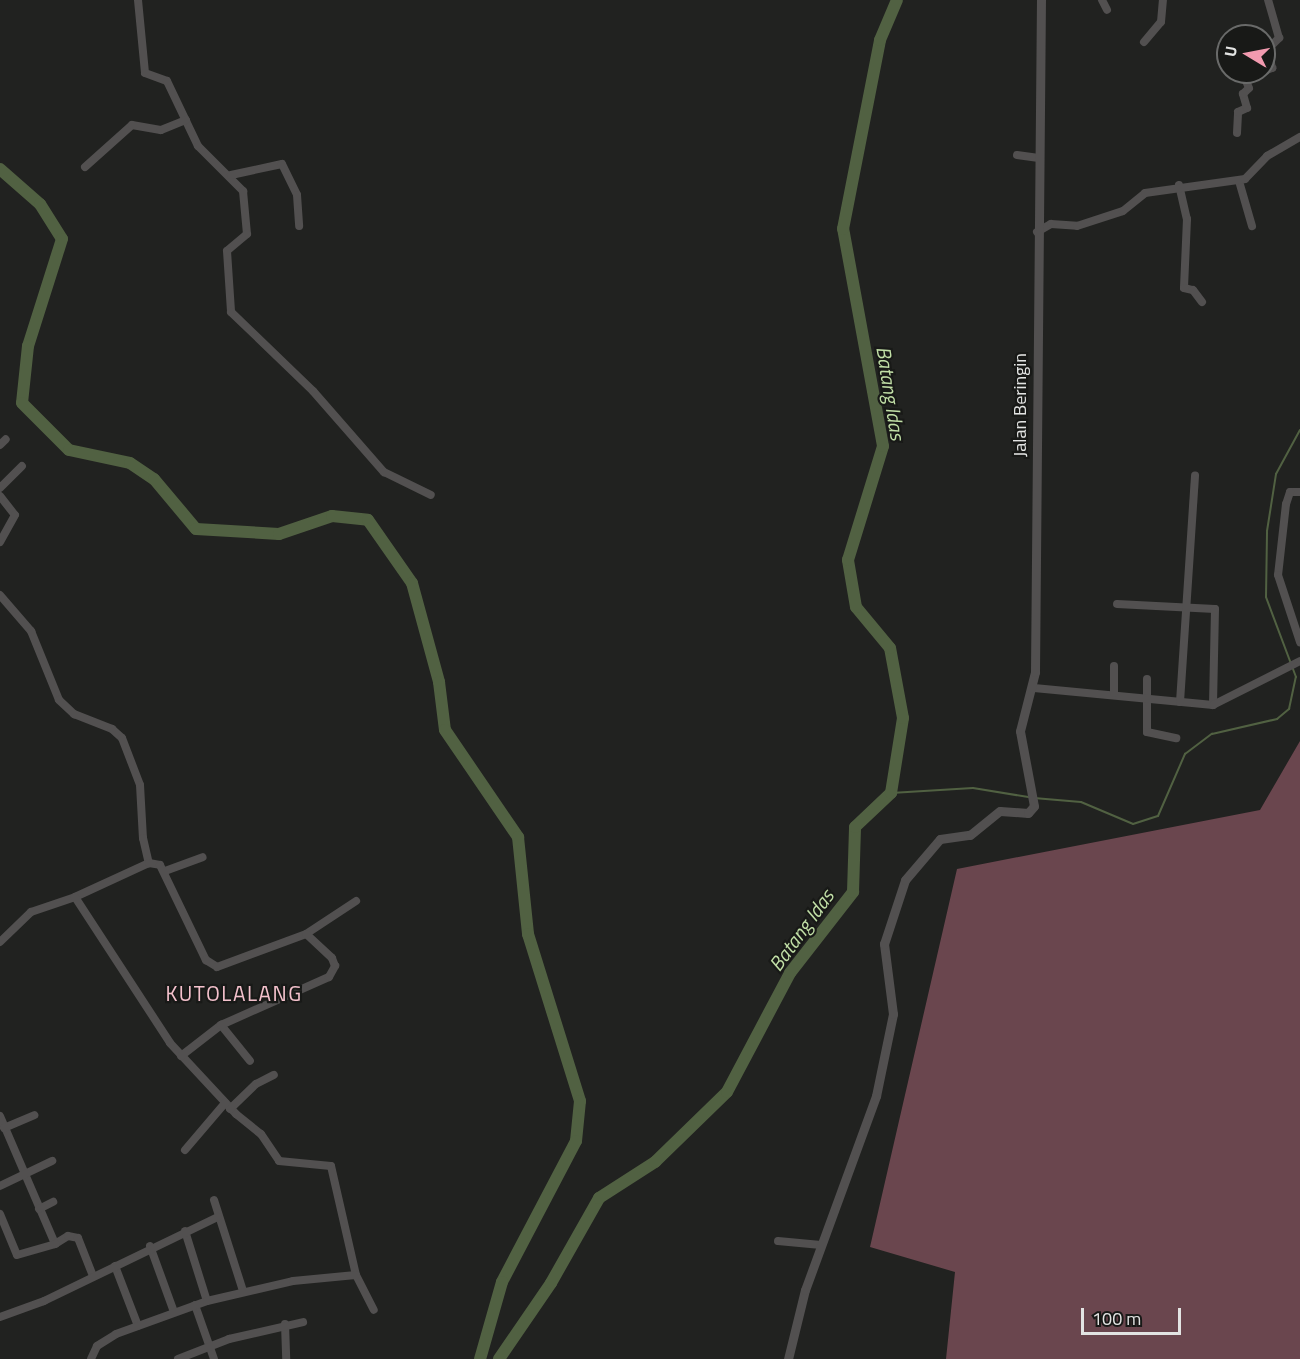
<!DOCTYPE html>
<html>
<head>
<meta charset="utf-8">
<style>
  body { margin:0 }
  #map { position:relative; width:1300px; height:1359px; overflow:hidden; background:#212220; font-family:"Titillium Web",sans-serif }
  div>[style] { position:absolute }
  .forest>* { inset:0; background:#6a464e }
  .stream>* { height:2px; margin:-1px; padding:0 1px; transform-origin:1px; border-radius:1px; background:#516142 }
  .river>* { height:12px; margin:-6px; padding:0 6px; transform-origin:6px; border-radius:6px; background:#516142 }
  .minor>* { height:8px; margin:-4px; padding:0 4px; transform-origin:4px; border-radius:4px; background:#525050 }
  .tertiary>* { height:9px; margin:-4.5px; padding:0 4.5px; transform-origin:4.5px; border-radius:4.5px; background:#525050 }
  span { translate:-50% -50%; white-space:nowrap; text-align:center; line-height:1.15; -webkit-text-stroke:4.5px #181917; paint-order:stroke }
  .street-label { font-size:18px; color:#e3e4e3 }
  .water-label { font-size:20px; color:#c2e0a7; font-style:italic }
  .quarter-label { font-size:21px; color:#f5c2cd; letter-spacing:1.5px }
  .north { position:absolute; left:1216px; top:24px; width:60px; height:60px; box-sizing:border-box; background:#181917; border:2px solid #696a69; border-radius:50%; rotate:280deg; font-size:16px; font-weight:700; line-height:24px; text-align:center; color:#e3e4e3 }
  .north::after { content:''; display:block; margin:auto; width:21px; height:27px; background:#f29aaf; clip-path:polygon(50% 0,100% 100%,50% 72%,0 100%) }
  .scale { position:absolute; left:1081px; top:1308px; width:100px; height:27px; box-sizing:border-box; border:3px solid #e3e4e3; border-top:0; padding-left:8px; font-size:18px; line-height:21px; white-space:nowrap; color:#e3e4e3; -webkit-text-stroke:4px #181917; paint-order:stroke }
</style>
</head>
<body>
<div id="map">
  <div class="forest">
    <div style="clip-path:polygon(1300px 741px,1300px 1359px,946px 1359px,955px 1272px,870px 1247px,957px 869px,1260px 810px)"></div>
  </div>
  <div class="stream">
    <div style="left:891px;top:793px;width:82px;rotate:-3.5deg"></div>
    <div style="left:973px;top:788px;width:56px;rotate:9.3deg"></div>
    <div style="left:1034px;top:798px;width:47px;rotate:4.9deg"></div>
    <div style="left:1081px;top:802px;width:56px;rotate:22.9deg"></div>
    <div style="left:1133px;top:824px;width:26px;rotate:-18deg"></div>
    <div style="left:1158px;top:816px;width:68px;rotate:-66.5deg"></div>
    <div style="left:1185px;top:754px;width:34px;rotate:-37deg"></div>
    <div style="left:1212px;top:734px;width:67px;rotate:-13deg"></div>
    <div style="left:1277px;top:719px;width:16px;rotate:-40deg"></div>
    <div style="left:1289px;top:709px;width:33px;rotate:-78deg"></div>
    <div style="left:1296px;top:677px;width:85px;rotate:-110.6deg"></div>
    <div style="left:1266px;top:597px;width:66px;rotate:-89.1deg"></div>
    <div style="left:1267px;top:531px;width:58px;rotate:-81deg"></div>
    <div style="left:1276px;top:474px;width:50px;rotate:-61.4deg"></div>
  </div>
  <div class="river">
    <div style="left:0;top:169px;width:53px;rotate:41.2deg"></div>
    <div style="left:40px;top:204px;width:41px;rotate:57.8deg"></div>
    <div style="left:62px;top:239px;width:112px;rotate:107.6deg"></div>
    <div style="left:28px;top:346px;width:57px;rotate:96deg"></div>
    <div style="left:22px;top:403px;width:66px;rotate:45deg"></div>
    <div style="left:69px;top:450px;width:62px;rotate:12deg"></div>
    <div style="left:130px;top:463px;width:29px;rotate:34deg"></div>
    <div style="left:154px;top:479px;width:65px;rotate:50deg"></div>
    <div style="left:196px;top:529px;width:83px;rotate:3.4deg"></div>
    <div style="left:279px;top:534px;width:56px;rotate:-18.8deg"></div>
    <div style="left:332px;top:516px;width:36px;rotate:6deg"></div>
    <div style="left:368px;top:520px;width:77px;rotate:55.1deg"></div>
    <div style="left:412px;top:583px;width:103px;rotate:74.7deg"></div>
    <div style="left:439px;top:682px;width:48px;rotate:82.9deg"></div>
    <div style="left:445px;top:730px;width:130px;rotate:55.7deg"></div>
    <div style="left:518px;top:837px;width:98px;rotate:84.1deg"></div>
    <div style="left:528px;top:934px;width:175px;rotate:72.7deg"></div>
    <div style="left:580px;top:1101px;width:40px;rotate:95.7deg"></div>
    <div style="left:576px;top:1141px;width:159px;rotate:117.7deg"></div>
    <div style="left:502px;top:1282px;width:80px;rotate:105.9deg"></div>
    <div style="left:499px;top:1359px;width:92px;rotate:-55.6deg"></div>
    <div style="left:551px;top:1283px;width:98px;rotate:-60.5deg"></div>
    <div style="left:599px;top:1198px;width:67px;rotate:-32.7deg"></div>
    <div style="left:655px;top:1162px;width:100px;rotate:-44.2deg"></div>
    <div style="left:727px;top:1092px;width:135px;rotate:-62.1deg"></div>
    <div style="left:790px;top:973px;width:103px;rotate:-52.1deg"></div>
    <div style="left:853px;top:892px;width:65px;rotate:-88.2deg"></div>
    <div style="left:855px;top:827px;width:50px;rotate:-43.4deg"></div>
    <div style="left:891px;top:793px;width:76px;rotate:-80.9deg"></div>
    <div style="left:903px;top:718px;width:71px;rotate:-100.5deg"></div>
    <div style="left:890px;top:648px;width:53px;rotate:-129.7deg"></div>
    <div style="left:856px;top:607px;width:48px;rotate:-99.7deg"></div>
    <div style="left:848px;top:560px;width:119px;rotate:-72.9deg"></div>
    <div style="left:883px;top:446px;width:221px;rotate:-100.4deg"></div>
    <div style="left:843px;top:229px;width:193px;rotate:-78.9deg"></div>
    <div style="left:880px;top:40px;width:43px;rotate:-67deg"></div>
  </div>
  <div class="minor">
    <div style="left:138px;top:0;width:73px;rotate:84.5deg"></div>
    <div style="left:145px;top:73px;width:23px;rotate:20deg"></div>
    <div style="left:167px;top:81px;width:72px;rotate:64.5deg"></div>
    <div style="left:198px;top:146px;width:64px;rotate:45deg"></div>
    <div style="left:243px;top:191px;width:43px;rotate:84.7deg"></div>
    <div style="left:247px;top:234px;width:26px;rotate:140deg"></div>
    <div style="left:227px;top:251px;width:61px;rotate:86.2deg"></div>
    <div style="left:231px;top:312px;width:114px;rotate:43.9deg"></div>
    <div style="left:313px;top:391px;width:108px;rotate:48.8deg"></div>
    <div style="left:384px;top:472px;width:52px;rotate:26.1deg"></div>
    <div style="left:1102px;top:0;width:11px;rotate:63deg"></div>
    <div style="left:1144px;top:42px;width:26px;rotate:-50deg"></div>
    <div style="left:1161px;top:22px;width:22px;rotate:-85deg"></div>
    <div style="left:1264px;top:71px;width:9px;rotate:-21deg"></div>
    <div style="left:1272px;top:68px;width:19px;rotate:-102deg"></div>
    <div style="left:1268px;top:49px;width:16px;rotate:-45deg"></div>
    <div style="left:1279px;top:38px;width:40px;rotate:-106deg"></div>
    <div style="left:1237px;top:133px;width:21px;rotate:-87deg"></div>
    <div style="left:1238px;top:112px;width:10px;rotate:-24deg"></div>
    <div style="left:1247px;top:108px;width:15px;rotate:-106deg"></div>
    <div style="left:1243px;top:94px;width:8px;rotate:-45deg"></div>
    <div style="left:1249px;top:88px;width:15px;rotate:-113deg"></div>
    <div style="left:1243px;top:74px;width:13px;rotate:-9deg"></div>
    <div style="left:1017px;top:155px;width:22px;rotate:8deg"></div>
    <div style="left:85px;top:167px;width:63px;rotate:-41.8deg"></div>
    <div style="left:132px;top:125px;width:29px;rotate:10deg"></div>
    <div style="left:161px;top:130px;width:27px;rotate:-22deg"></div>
    <div style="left:231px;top:175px;width:52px;rotate:-12.2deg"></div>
    <div style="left:282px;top:164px;width:34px;rotate:64deg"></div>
    <div style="left:297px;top:195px;width:31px;rotate:86deg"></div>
    <div style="left:1239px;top:181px;width:47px;rotate:73.9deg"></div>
    <div style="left:1179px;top:185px;width:35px;rotate:77deg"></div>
    <div style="left:1187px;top:219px;width:69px;rotate:92.5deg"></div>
    <div style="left:1184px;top:288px;width:9px;rotate:13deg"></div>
    <div style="left:1193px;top:290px;width:15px;rotate:53deg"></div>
    <div style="left:1037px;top:232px;width:16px;rotate:-30deg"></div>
    <div style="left:1051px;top:224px;width:26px;rotate:4deg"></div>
    <div style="left:1077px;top:226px;width:48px;rotate:-18.1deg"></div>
    <div style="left:1123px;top:211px;width:28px;rotate:-39deg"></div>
    <div style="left:1145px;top:193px;width:101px;rotate:-8deg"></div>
    <div style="left:1245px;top:179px;width:32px;rotate:-46deg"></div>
    <div style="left:1267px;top:156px;width:38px;rotate:-30deg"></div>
    <div style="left:0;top:445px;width:8px;rotate:-45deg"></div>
    <div style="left:0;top:488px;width:31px;rotate:-45deg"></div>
    <div style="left:1300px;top:492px;width:10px;rotate:180deg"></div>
    <div style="left:1290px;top:492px;width:13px;rotate:108deg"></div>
    <div style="left:1286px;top:504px;width:71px;rotate:96.4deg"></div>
    <div style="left:1278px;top:575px;width:71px;rotate:71.8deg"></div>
    <div style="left:0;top:496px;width:24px;rotate:52deg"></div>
    <div style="left:15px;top:515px;width:31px;rotate:119deg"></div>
    <div style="left:0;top:595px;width:48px;rotate:49.3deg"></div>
    <div style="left:31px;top:631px;width:74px;rotate:67.9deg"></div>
    <div style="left:59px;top:700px;width:21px;rotate:43deg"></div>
    <div style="left:74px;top:714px;width:41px;rotate:21.5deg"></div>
    <div style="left:112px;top:729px;width:13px;rotate:42deg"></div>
    <div style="left:122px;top:738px;width:50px;rotate:69deg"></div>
    <div style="left:140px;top:785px;width:53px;rotate:86.8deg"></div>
    <div style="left:143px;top:838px;width:26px;rotate:77deg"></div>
    <div style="left:1117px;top:604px;width:98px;rotate:2.9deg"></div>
    <div style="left:1215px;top:609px;width:96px;rotate:91.2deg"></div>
    <div style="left:1147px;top:679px;width:53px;rotate:90deg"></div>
    <div style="left:1147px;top:732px;width:30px;rotate:12deg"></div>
    <div style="left:1034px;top:688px;width:180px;rotate:5.4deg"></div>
    <div style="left:1213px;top:705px;width:97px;rotate:-26.8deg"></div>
    <div style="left:1114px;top:693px;width:27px;rotate:-90deg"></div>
    <div style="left:1180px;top:702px;width:227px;rotate:-86.2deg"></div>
    <div style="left:165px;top:871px;width:40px;rotate:-20.2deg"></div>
    <div style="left:75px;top:897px;width:81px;rotate:-24.7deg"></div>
    <div style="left:149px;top:863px;width:11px;rotate:10deg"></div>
    <div style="left:160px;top:865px;width:106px;rotate:64.2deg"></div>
    <div style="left:206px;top:960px;width:13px;rotate:32deg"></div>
    <div style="left:217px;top:967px;width:95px;rotate:-20.3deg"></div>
    <div style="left:306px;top:934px;width:60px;rotate:-33.4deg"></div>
    <div style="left:0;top:942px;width:43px;rotate:-44.1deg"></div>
    <div style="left:31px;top:912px;width:46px;rotate:-18.8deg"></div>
    <div style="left:75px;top:897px;width:174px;rotate:56.9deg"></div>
    <div style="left:170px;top:1043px;width:97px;rotate:47.1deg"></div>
    <div style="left:236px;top:1114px;width:32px;rotate:39deg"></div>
    <div style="left:261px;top:1134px;width:32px;rotate:56deg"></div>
    <div style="left:279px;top:1161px;width:52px;rotate:5.5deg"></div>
    <div style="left:331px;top:1166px;width:112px;rotate:77.1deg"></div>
    <div style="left:356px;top:1275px;width:39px;rotate:63deg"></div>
    <div style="left:221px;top:1025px;width:46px;rotate:51.1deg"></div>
    <div style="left:181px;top:1056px;width:51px;rotate:-37.8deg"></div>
    <div style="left:221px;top:1025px;width:118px;rotate:-24deg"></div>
    <div style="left:329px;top:977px;width:13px;rotate:-61deg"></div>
    <div style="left:335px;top:966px;width:9px;rotate:-111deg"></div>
    <div style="left:332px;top:958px;width:35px;rotate:-137deg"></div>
    <div style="left:230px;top:1109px;width:36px;rotate:-44deg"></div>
    <div style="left:256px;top:1084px;width:20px;rotate:-27deg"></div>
    <div style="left:0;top:1116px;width:139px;rotate:66.7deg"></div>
    <div style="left:55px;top:1244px;width:15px;rotate:-32deg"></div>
    <div style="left:68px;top:1236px;width:10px;rotate:11deg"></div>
    <div style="left:78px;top:1238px;width:41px;rotate:68.5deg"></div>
    <div style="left:4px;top:1128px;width:33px;rotate:-23deg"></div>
    <div style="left:185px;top:1150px;width:62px;rotate:-49.6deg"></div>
    <div style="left:0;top:1186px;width:58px;rotate:-25.7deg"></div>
    <div style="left:214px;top:1200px;width:96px;rotate:72.3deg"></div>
    <div style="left:39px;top:1209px;width:16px;rotate:-27deg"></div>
    <div style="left:0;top:1214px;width:44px;rotate:67.5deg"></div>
    <div style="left:17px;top:1255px;width:40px;rotate:-16deg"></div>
    <div style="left:185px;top:1231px;width:73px;rotate:72.6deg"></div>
    <div style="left:778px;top:1241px;width:43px;rotate:5.3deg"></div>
    <div style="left:150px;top:1246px;width:70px;rotate:70deg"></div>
    <div style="left:115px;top:1266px;width:64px;rotate:69deg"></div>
    <div style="left:195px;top:1305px;width:57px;rotate:70.6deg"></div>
    <div style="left:0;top:1317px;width:47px;rotate:-20deg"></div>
    <div style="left:44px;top:1301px;width:193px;rotate:-25.8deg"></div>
    <div style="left:285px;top:1324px;width:35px;rotate:88deg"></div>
    <div style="left:91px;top:1359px;width:14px;rotate:-65deg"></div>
    <div style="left:97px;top:1346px;width:22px;rotate:-32deg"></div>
    <div style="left:116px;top:1334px;width:97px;rotate:-19.9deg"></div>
    <div style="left:207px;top:1301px;width:88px;rotate:-13.1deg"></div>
    <div style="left:293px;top:1281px;width:63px;rotate:-5.4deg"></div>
    <div style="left:178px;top:1359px;width:55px;rotate:-21.4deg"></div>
    <div style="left:229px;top:1339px;width:76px;rotate:-12.9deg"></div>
  </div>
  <div class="tertiary">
    <div style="left:788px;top:1359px;width:71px;rotate:-76.2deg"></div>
    <div style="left:805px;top:1290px;width:207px;rotate:-69.9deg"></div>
    <div style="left:876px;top:1096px;width:84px;rotate:-78.3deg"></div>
    <div style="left:893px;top:1014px;width:71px;rotate:-97.3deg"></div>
    <div style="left:884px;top:944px;width:67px;rotate:-71.8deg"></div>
    <div style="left:905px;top:880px;width:54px;rotate:-49.5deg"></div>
    <div style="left:940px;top:839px;width:30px;rotate:-8deg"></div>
    <div style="left:970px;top:835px;width:38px;rotate:-39deg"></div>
    <div style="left:1000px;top:811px;width:28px;rotate:4deg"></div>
    <div style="left:1028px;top:813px;width:9px;rotate:-49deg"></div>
    <div style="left:1034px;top:806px;width:76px;rotate:-100.6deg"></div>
    <div style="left:1020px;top:731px;width:61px;rotate:-75.7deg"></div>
    <div style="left:1035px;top:672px;width:672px;rotate:-89.49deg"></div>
  </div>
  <div class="street-label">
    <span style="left:1020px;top:405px;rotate:-90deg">Jalan Beringin</span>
  </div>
  <div class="water-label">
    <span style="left:891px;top:393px;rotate:81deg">Batang Idas</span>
    <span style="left:801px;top:930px;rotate:-54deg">Batang Idas</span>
  </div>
  <div class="quarter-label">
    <span style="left:234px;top:993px">KUTOLALANG</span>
  </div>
  <div class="north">U</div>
  <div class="scale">100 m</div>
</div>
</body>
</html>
